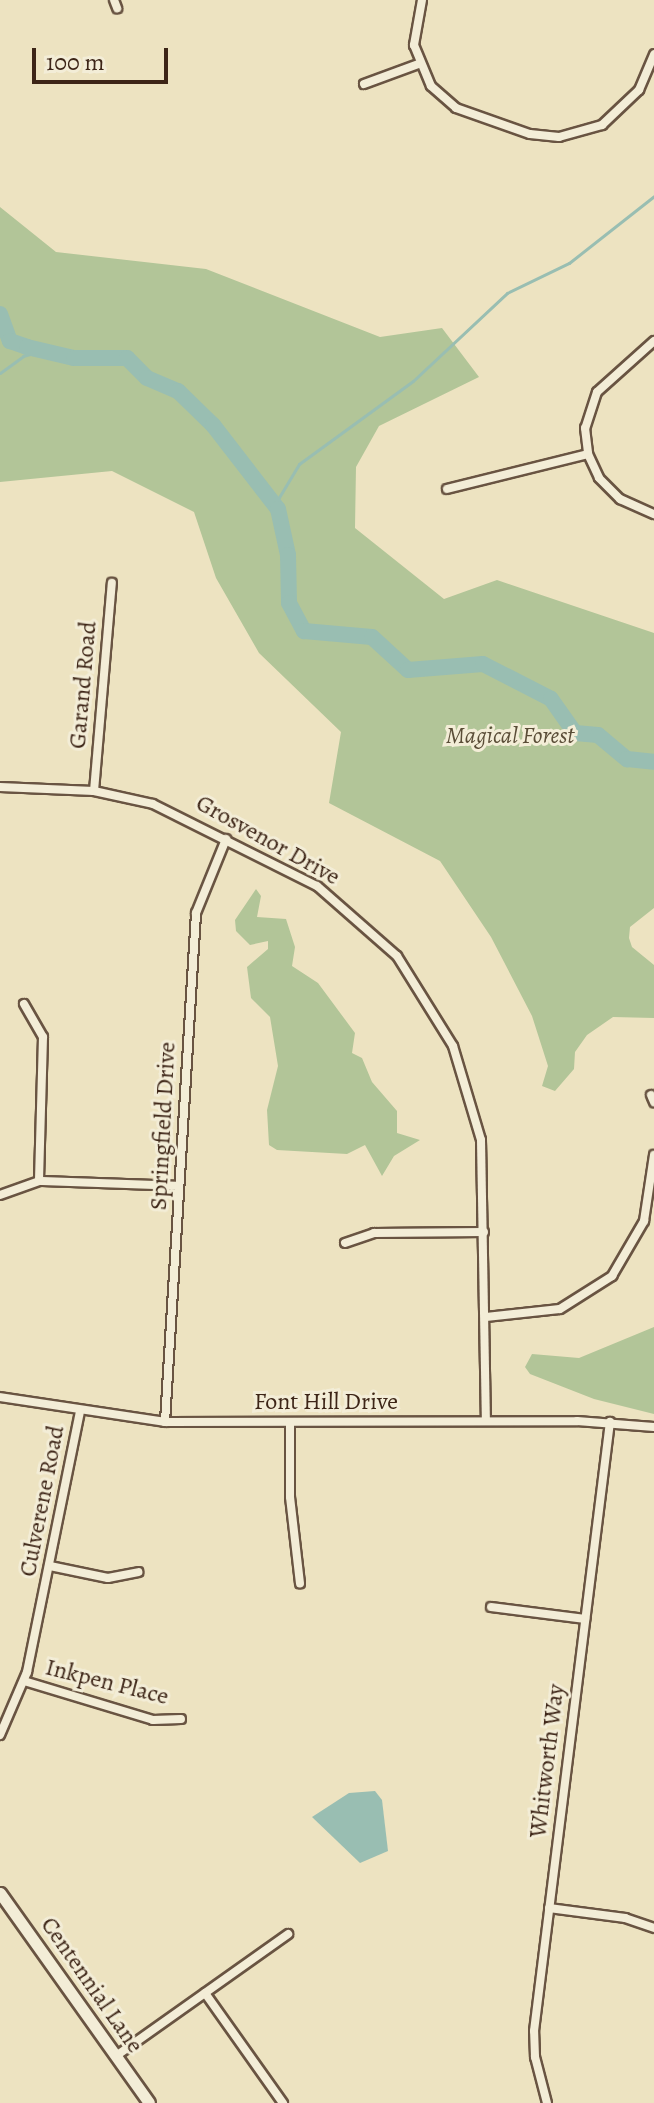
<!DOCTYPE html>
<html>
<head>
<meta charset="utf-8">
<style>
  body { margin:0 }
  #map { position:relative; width:654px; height:2103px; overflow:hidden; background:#ede3c1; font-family:Alegreya,serif }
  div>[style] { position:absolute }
  .green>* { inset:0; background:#b2c598 }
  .water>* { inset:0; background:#99beb2 }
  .stream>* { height:3px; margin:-1.5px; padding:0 1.5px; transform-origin:1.5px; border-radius:1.5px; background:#99beb2 }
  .river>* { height:16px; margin:-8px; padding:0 8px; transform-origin:8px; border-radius:8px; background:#99beb2 }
  .roads { filter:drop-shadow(2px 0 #695442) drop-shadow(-2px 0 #695442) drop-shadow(0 2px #695442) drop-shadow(0 -2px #695442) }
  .street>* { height:8px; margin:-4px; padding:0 4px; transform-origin:4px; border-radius:4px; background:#f3edd7 }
  .secondary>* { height:11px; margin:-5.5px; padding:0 5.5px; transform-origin:5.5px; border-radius:5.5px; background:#f3edd7 }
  span { translate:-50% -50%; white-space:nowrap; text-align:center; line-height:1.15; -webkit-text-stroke:6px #f3edd7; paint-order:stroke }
  .street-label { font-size:24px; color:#3d2517 }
  .park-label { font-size:24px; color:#5a4d37; font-style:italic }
  .scale { position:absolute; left:32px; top:48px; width:136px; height:36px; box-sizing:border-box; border:4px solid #3d2517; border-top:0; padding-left:10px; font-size:24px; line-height:28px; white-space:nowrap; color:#3d2517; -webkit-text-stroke:6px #f3edd7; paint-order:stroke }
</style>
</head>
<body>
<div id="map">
  <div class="green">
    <div style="clip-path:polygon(0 207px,56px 252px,206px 269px,380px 337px,442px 328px,479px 377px,379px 426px,356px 467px,355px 528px,444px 599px,497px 580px,654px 633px,654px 908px,630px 927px,629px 938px,632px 947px,654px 965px,654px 1018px,613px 1017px,587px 1035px,575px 1052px,574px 1069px,555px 1091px,542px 1086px,548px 1066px,532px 1016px,491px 937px,440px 861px,329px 803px,341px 732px,259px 653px,216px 578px,194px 512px,112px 471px,0 482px)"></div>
    <div style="clip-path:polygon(256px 889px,261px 896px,257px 917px,286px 919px,295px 947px,292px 966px,318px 983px,355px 1033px,352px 1053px,362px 1058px,372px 1082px,397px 1111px,397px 1133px,420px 1140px,394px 1156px,382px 1176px,365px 1145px,347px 1154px,277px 1150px,269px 1145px,267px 1110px,278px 1066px,270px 1017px,251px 998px,247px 967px,268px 949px,268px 941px,250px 945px,236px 931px,235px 920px)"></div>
    <div style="clip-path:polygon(654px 1327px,654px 1414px,594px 1399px,530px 1374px,525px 1367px,532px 1354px,579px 1358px)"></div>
  </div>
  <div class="water">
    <div style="clip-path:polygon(375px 1791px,382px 1800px,388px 1851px,360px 1863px,312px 1817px,349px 1793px)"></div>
  </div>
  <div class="stream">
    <div style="left:0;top:373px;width:29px;rotate:-36deg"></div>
    <div style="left:23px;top:356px;width:25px;rotate:-16deg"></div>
    <div style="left:275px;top:504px;width:47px;rotate:-59deg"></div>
    <div style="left:299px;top:464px;width:141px;rotate:-36.1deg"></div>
    <div style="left:413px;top:381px;width:129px;rotate:-43.1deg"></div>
    <div style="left:507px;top:293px;width:69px;rotate:-25.8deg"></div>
    <div style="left:569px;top:263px;width:108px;rotate:-38.2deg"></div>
  </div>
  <div class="river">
    <div style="left:0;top:314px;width:29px;rotate:70deg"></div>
    <div style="left:10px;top:341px;width:18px;rotate:19deg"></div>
    <div style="left:27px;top:347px;width:48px;rotate:13.2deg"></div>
    <div style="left:74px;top:358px;width:53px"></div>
    <div style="left:127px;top:358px;width:28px;rotate:45deg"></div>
    <div style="left:147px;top:378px;width:34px;rotate:23deg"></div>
    <div style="left:178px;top:391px;width:49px;rotate:44.2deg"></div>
    <div style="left:213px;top:425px;width:106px;rotate:52.3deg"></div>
    <div style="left:278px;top:509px;width:47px;rotate:77.7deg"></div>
    <div style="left:288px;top:555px;width:48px;rotate:88.8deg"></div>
    <div style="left:289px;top:603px;width:32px;rotate:62deg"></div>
    <div style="left:304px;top:631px;width:68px;rotate:5deg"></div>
    <div style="left:372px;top:637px;width:49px;rotate:42.5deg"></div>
    <div style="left:408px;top:670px;width:75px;rotate:-4.6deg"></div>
    <div style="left:483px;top:664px;width:76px;rotate:27.2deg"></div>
    <div style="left:551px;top:699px;width:42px;rotate:54.8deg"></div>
    <div style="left:575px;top:733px;width:23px;rotate:5deg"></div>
    <div style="left:598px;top:735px;width:38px;rotate:40deg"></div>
    <div style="left:627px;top:759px;width:27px;rotate:6deg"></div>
  </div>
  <div class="roads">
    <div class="street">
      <div style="left:114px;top:0;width:9px;rotate:69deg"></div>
      <div style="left:422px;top:0;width:46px;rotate:100.1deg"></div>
      <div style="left:414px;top:45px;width:44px;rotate:67.5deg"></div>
      <div style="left:431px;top:86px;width:33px;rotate:41deg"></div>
      <div style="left:456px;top:108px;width:78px;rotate:19.4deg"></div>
      <div style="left:530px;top:134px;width:29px;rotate:6deg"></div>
      <div style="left:559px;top:137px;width:45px;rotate:-15.6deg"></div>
      <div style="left:602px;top:125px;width:51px;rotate:-43.4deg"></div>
      <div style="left:639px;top:90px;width:39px;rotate:-67deg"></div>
      <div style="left:364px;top:84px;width:58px;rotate:-20.3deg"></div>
      <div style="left:654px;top:341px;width:76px;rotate:138.2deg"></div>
      <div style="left:597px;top:392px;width:38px;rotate:108deg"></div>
      <div style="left:585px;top:428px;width:26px;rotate:83deg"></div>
      <div style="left:588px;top:454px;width:26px;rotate:65deg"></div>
      <div style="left:599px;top:478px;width:30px;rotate:45deg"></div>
      <div style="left:620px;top:499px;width:37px;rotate:24deg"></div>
      <div style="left:447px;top:489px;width:145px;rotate:-13.9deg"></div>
      <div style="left:0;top:787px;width:94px;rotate:2.4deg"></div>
      <div style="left:94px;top:791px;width:60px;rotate:12.4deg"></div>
      <div style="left:153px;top:804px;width:183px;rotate:26.6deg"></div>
      <div style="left:317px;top:886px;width:106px;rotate:41.2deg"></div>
      <div style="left:397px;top:956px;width:106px;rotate:58.1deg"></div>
      <div style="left:453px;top:1046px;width:98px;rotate:73.4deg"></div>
      <div style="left:481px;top:1140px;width:281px;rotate:89deg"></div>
      <div style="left:94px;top:791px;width:209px;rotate:-85.1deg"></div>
      <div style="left:24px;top:1004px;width:38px;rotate:60deg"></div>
      <div style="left:43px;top:1037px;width:144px;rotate:91.6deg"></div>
      <div style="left:651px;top:1095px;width:8px;rotate:67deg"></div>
      <div style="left:0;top:1195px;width:41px;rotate:-19.7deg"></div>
      <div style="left:39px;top:1181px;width:140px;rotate:2deg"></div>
      <div style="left:345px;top:1243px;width:31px;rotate:-19deg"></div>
      <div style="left:374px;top:1233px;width:110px;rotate:-0.5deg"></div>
      <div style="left:486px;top:1317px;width:74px;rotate:-6.2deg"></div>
      <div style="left:560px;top:1309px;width:62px;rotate:-32.4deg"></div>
      <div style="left:612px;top:1276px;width:64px;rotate:-59.8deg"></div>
      <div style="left:644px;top:1221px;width:67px;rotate:-81.4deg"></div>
      <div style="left:0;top:1397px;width:167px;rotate:8.6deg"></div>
      <div style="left:165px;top:1422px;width:412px;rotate:-0.1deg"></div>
      <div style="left:577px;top:1421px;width:77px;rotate:4.5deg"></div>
      <div style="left:165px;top:1422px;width:510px;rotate:-86.51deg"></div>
      <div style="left:196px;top:913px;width:80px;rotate:-67.9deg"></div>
      <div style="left:290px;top:1423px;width:74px;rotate:90deg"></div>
      <div style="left:290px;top:1497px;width:87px;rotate:83.4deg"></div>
      <div style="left:50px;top:1566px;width:59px;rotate:11.7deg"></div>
      <div style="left:108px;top:1578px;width:31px;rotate:-11deg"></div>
      <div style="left:491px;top:1607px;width:95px;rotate:7.3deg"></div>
      <div style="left:24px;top:1681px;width:135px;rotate:16.8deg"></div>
      <div style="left:153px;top:1720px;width:28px;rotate:-2deg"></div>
      <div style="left:0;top:1735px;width:69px;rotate:-66.8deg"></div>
      <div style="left:27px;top:1672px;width:266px;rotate:-78.5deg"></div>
      <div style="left:549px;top:1908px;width:77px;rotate:7.5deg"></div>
      <div style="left:625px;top:1918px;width:31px;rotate:19deg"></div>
      <div style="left:205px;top:1993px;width:135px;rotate:54.7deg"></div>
      <div style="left:116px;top:2056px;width:211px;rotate:-35.3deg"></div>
      <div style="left:547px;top:2103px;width:48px;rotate:-104.6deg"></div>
      <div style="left:535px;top:2057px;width:26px;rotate:-92deg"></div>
      <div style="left:534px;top:2031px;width:614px;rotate:-82.89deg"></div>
    </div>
    <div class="secondary">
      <div style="left:0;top:1893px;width:257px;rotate:54.6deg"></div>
    </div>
  </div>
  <div class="street-label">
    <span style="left:83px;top:685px;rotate:-85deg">Garand Road</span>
    <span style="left:268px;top:840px;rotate:29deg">Grosvenor Drive</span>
    <span style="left:163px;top:1126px;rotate:-87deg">Springfield Drive</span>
    <span style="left:326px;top:1402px">Font Hill Drive</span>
    <span style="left:42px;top:1501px;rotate:-79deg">Culverene Road</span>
    <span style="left:107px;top:1682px;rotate:14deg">Inkpen Place</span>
    <span style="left:547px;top:1761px;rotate:-83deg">Whitworth Way</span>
    <span style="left:92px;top:1985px;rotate:55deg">Centennial Lane</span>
  </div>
  <div class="park-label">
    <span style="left:510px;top:736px">Magical Forest</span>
  </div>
  <div class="scale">100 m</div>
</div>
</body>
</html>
